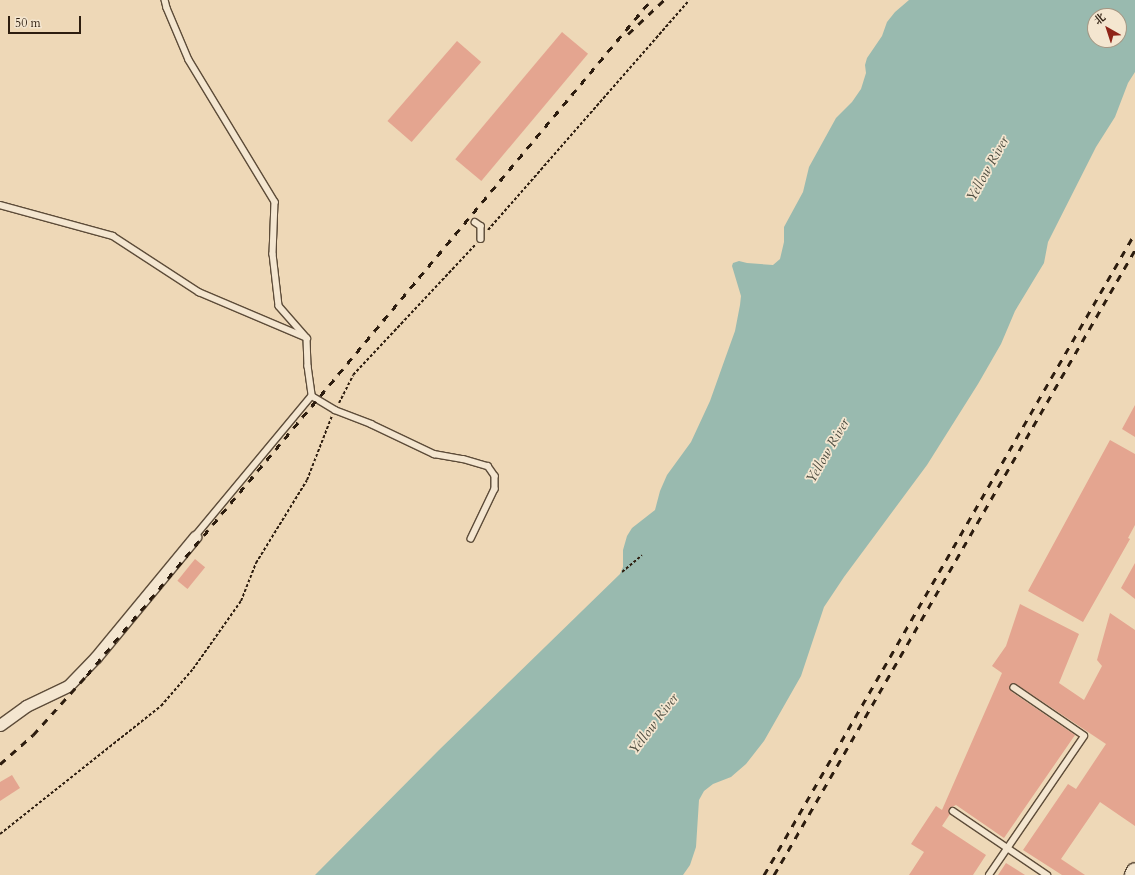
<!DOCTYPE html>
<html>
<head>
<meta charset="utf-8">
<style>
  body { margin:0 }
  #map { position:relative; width:1135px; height:875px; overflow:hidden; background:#eed8b7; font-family:Cardo,"Noto Serif SC",serif }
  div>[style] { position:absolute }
  .water>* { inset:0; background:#99baaf }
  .building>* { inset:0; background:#e4a590; transform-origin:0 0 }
  .path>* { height:2px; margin-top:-1px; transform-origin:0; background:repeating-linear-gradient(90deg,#2d1d0f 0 3px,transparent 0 5px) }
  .roads { filter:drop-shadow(1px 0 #5d4c39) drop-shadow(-1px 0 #5d4c39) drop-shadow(0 1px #5d4c39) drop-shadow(0 -1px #5d4c39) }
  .lane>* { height:5.5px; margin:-2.75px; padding:0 2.75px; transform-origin:2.75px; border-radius:2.75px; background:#f4e6d0 }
  .street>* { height:11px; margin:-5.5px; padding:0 5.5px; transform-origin:5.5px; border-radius:5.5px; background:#f4e6d0 }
  .secondary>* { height:16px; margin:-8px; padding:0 8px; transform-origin:8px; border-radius:8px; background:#f4e6d0 }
  .rail>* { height:3px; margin-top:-1.5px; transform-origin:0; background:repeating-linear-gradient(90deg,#2d1d0f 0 7px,transparent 0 14px) }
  span { translate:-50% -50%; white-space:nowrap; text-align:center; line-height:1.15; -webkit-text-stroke:3.5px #f4e6d0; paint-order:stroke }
  .water-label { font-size:14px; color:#4d4c3f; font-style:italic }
  .north { position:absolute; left:1087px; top:8px; width:40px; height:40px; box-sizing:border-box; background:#f4e6d0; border:1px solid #a49683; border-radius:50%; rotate:321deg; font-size:11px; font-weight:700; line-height:16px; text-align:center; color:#2d1d0f }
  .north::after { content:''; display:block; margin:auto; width:14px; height:18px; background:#8f2418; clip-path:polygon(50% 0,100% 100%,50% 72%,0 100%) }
  .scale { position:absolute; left:8px; top:16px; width:73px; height:18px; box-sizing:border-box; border:2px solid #2d1d0f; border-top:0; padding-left:5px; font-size:12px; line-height:14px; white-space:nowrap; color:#2d1d0f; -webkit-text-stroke:3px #f4e6d0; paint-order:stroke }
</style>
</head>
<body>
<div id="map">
  <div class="water">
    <div style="clip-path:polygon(evenodd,909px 0,1135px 0,1135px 72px,1128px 83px,1115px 117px,1096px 147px,1048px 242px,1044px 263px,1015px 311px,1001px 344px,978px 384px,927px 465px,844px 577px,824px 607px,801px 676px,764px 741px,746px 764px,731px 777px,713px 784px,704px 791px,699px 800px,696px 847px,690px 865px,683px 875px,315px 875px,439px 750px,620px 574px,623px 567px,623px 550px,627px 536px,632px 528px,655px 510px,660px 491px,667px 475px,691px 442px,710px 401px,726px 356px,735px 331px,740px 305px,741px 296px,732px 266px,733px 263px,739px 261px,747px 263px,773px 265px,780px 259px,784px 242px,784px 227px,803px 192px,809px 167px,836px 118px,852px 102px,861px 89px,866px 73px,865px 65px,867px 58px,882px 36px,887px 22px,895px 12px,909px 0,1095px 16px,1119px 16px,1119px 40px,1095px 40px,1095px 16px)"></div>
  </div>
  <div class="building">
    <div style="left:562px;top:32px;width:34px;height:166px;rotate:40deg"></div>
    <div style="left:457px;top:41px;width:32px;height:106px;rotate:41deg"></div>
    <div style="clip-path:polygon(1135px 405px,1135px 437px,1122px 429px)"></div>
    <div style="clip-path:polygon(1110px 440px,1135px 454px,1135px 525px,1128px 538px,1130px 539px,1083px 622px,1028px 591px)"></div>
    <div style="left:195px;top:559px;width:13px;height:28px;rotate:39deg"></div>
    <div style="clip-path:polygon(1135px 563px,1135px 599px,1121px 588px)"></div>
    <div style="clip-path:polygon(1020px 604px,1079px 634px,1059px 683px,1084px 700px,1102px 666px,1097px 660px,1110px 613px,1135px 630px,1135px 826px,1100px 802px,1061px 859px,1085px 875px,1062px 875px,1023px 850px,1068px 784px,1076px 789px,1106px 744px,1016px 684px,1013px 684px,1010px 687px,1012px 692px,1075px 735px,1004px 838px,956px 805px,950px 808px,950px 814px,942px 826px,986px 855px,973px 875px,909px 875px,924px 852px,911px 844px,936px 806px,942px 810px,1002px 673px,992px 666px,1006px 646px)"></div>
    <div style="clip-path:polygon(12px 775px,20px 788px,0 801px,0 782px)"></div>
    <div style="clip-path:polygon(1006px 863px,1025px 875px,998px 875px)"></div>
  </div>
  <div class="path">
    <div style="left:488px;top:230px;width:305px;rotate:-48.8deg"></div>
    <div style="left:339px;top:403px;width:31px;rotate:-63deg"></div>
    <div style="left:353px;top:375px;width:180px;rotate:-46.8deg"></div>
    <div style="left:622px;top:572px;width:26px;rotate:-40deg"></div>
    <div style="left:0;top:834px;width:206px;rotate:-38.5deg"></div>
    <div style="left:161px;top:706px;width:49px;rotate:-49.1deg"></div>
    <div style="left:193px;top:669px;width:83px;rotate:-54.8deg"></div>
    <div style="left:241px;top:601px;width:41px;rotate:-68.5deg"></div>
    <div style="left:256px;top:563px;width:97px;rotate:-58.4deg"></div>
    <div style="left:307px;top:480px;width:69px;rotate:-68.7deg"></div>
  </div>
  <div class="roads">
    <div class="lane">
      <div style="left:165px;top:0;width:8px;rotate:76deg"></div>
      <div style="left:167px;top:8px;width:56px;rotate:67.1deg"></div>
      <div style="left:189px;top:60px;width:166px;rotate:58.8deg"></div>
      <div style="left:275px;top:202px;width:52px;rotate:92.2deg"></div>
      <div style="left:273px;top:254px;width:52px;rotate:83.4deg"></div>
      <div style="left:279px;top:306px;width:43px;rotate:48.8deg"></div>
      <div style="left:307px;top:338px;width:28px;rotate:88deg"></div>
      <div style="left:308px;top:366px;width:30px;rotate:82deg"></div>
      <div style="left:312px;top:396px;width:183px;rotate:129.7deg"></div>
      <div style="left:0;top:205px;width:117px;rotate:15.3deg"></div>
      <div style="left:113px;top:236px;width:103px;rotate:33.1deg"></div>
      <div style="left:199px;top:292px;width:115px;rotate:23deg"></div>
      <div style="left:475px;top:222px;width:7px;rotate:34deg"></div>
      <div style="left:481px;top:226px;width:13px;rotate:90deg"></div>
      <div style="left:312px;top:396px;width:27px;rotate:31deg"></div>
      <div style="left:335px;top:410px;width:39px;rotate:21deg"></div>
      <div style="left:371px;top:424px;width:70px;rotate:25.5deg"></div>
      <div style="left:434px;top:454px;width:29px;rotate:10deg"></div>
      <div style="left:463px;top:459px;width:26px;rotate:16deg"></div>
      <div style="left:488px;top:466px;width:12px;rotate:55deg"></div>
      <div style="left:495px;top:476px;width:13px;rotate:90deg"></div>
      <div style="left:495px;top:489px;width:55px;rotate:115.6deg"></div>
      <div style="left:953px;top:811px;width:114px;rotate:34.2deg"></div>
      <div style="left:989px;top:875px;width:168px;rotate:-55.6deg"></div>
      <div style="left:1084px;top:736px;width:85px;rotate:-145.6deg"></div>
    </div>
    <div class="street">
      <div style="left:0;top:725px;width:32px;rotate:-36deg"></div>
      <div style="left:26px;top:706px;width:47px;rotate:-25.5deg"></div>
      <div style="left:68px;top:686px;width:40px;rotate:-46deg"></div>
      <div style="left:96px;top:657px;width:156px;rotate:-50.5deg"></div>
    </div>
    <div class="secondary">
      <div style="left:1133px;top:875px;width:4px;rotate:-63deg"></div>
    </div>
  </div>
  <div class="rail">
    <div style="left:628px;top:34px;width:50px;rotate:-43.4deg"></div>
    <div style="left:0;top:764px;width:44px;rotate:-41.3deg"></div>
    <div style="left:33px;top:735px;width:81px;rotate:-48deg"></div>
    <div style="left:87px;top:675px;width:880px;rotate:-50.12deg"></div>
    <div style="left:764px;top:875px;width:741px;rotate:-59.98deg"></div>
    <div style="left:774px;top:875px;width:722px;rotate:-59.99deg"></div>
  </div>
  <div class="water-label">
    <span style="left:988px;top:169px;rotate:-61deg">Yellow River</span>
    <span style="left:828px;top:451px;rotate:-60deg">Yellow River</span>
    <span style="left:654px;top:724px;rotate:-53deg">Yellow River</span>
  </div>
  <div class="north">北</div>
  <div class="scale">50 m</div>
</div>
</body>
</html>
